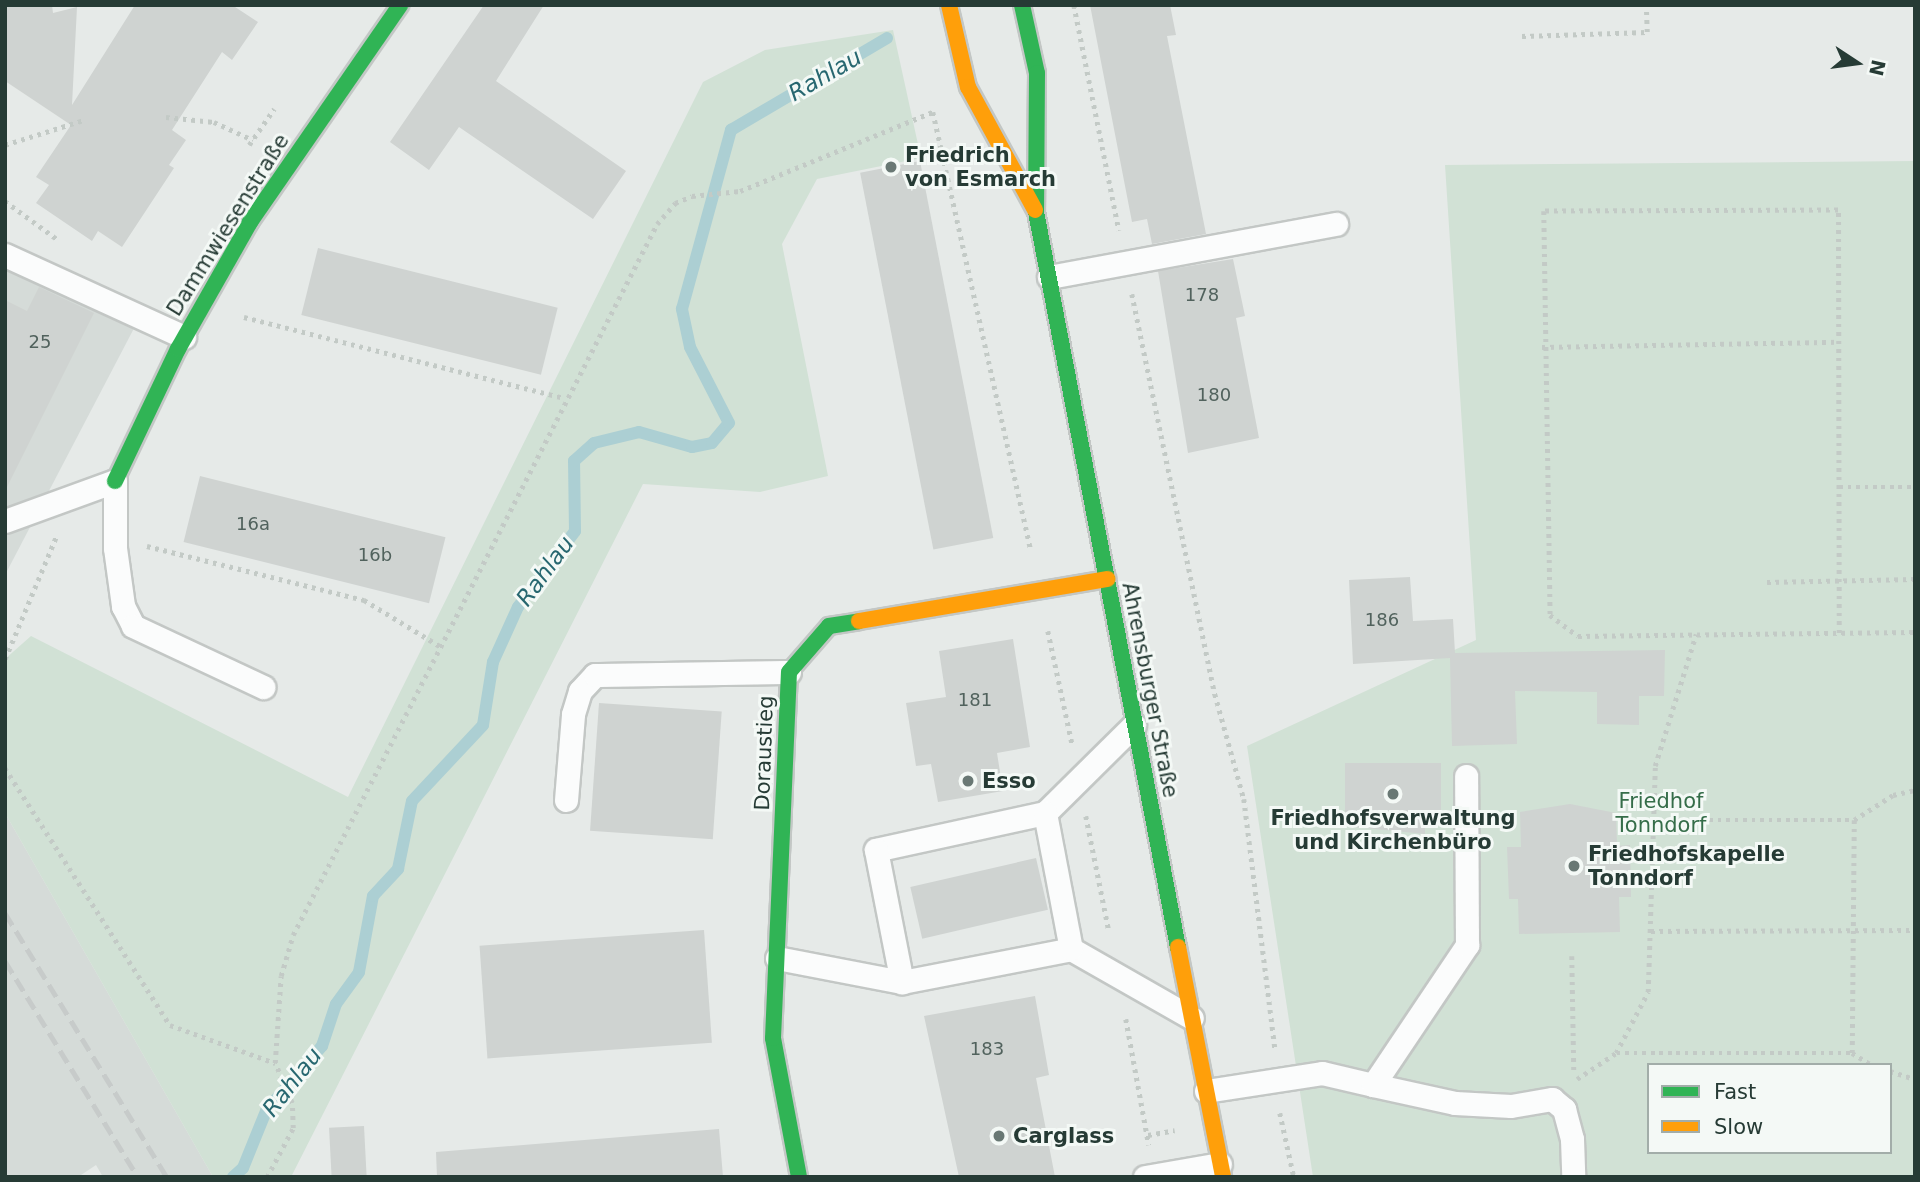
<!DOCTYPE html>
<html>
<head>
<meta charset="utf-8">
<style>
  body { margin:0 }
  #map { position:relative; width:1920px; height:1182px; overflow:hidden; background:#e6eae8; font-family:"DejaVu Sans",sans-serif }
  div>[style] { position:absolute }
  .built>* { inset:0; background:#d5dbd8 }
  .green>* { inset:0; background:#d1e1d5 }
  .stream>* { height:12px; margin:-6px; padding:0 6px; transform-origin:6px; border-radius:6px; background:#accfd3 }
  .building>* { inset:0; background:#cfd3d1; transform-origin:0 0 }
  .path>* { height:4.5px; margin-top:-2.25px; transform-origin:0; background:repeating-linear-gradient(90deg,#c3cac6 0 3.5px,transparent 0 8.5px) }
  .roads { filter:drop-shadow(2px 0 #c3c7c5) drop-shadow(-2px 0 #c3c7c5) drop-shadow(0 2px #c3c7c5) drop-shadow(0 -2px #c3c7c5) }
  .lane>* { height:23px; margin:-11.5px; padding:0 11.5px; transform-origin:11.5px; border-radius:11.5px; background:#fbfcfc }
  .fast>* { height:16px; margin:-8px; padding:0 8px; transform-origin:8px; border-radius:8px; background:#30b455 }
  .slow>* { height:16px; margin:-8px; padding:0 8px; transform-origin:8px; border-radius:8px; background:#ff9f0a }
  .rail>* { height:5px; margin-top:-2.5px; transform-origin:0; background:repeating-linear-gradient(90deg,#c7cbca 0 14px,transparent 0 21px) }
  .dots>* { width:19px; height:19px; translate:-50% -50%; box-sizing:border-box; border:4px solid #f4f9f6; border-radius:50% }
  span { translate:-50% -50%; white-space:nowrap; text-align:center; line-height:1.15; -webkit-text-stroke:6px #f4f9f6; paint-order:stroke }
  .number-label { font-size:18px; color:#51625d }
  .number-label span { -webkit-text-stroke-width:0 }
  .poi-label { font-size:21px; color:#263b35; font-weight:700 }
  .left { translate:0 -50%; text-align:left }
  .street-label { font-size:21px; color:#263b35 }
  .park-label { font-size:21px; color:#356d49 }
  .water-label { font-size:23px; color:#276770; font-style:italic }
  .frame { position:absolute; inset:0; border:7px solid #263b35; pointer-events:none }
  .legend { position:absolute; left:1647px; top:1063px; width:245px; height:91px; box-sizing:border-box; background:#f4f9f6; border:2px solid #a2ada9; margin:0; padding:9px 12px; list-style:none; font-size:21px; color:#263b35 }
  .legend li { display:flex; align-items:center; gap:14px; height:35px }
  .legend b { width:35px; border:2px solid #a2ada9 }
  .north { position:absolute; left:1822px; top:28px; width:70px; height:70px; -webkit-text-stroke:5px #f4f9f6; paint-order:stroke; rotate:103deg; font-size:19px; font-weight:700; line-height:28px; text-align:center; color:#263b35 }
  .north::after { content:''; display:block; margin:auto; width:24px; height:32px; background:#263b35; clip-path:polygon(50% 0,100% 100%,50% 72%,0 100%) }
</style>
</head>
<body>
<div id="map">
  <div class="built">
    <div style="clip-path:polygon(5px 241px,142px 313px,5px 575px)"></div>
    <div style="clip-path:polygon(5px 813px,213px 1177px,103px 1177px,96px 1165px,78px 1177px,5px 1177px)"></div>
  </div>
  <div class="green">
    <div style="clip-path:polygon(893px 30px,921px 158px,817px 179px,782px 244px,828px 476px,760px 492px,643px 484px,291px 1177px,213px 1177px,5px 813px,5px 659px,31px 636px,348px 797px,703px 82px,765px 50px)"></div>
    <div style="clip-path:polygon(evenodd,1915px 161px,1915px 1177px,1313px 1177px,1247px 746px,1476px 640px,1445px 165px,1915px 161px,1649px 1065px,1890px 1065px,1890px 1152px,1649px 1152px,1649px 1065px)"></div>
  </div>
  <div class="stream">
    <div style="left:233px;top:1177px;width:13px;rotate:-42deg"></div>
    <div style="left:243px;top:1168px;width:61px;rotate:-68deg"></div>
    <div style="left:266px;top:1111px;width:86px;rotate:-49.3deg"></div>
    <div style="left:322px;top:1046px;width:44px;rotate:-71.6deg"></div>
    <div style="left:336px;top:1004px;width:39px;rotate:-54deg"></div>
    <div style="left:359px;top:972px;width:77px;rotate:-79.6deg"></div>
    <div style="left:373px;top:896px;width:37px;rotate:-47deg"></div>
    <div style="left:398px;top:869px;width:69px;rotate:-78.4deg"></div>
    <div style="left:412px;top:801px;width:104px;rotate:-46.9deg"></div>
    <div style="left:483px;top:725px;width:64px;rotate:-81deg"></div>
    <div style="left:493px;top:662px;width:60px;rotate:-65.6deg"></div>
    <div style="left:518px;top:607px;width:95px;rotate:-53.1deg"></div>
    <div style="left:575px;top:531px;width:70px;rotate:-90.8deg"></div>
    <div style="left:574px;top:461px;width:27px;rotate:-42deg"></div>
    <div style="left:594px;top:443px;width:46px;rotate:-13.7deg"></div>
    <div style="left:639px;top:432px;width:55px;rotate:15.8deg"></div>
    <div style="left:692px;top:447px;width:20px;rotate:-11deg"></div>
    <div style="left:712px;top:443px;width:26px;rotate:-50deg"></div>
    <div style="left:729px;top:423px;width:85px;rotate:-117.2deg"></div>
    <div style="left:690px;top:347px;width:39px;rotate:-102deg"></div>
    <div style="left:682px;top:309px;width:186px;rotate:-74.7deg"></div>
    <div style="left:731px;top:130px;width:181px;rotate:-30.5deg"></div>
  </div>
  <div class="building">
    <div style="clip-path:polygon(5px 5px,52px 5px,53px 13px,77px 7px,72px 105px,135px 5px,232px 5px,258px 22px,232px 60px,222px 52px,172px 130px,186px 140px,169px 165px,174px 168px,122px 247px,98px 231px,92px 241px,36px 203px,49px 185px,36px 177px,71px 125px,5px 81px)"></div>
    <div style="clip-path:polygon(484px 5px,544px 5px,496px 81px,626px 171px,593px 219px,459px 127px,429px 170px,390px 142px)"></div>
    <div style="clip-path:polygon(1090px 5px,1170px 5px,1176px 35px,1167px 36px,1206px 234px,1152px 244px,1147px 219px,1132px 222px)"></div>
    <div style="left:920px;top:161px;width:384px;height:61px;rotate:79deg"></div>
    <div style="left:318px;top:248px;width:247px;height:69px;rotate:14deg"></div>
    <div style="clip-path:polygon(1233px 259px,1245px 316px,1236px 318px,1259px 438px,1188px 453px,1158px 271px)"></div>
    <div style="clip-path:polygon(39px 287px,94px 313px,5px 491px,5px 300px,27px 311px)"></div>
    <div style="left:200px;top:476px;width:253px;height:68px;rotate:14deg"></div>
    <div style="clip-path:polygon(1410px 577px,1413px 621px,1453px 619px,1455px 653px,1665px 650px,1664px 696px,1639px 696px,1639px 725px,1597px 724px,1597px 692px,1515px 691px,1517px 744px,1452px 746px,1450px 658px,1353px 664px,1349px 580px)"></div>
    <div style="clip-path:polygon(1013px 639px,1030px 747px,997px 753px,1003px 791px,938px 802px,931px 764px,916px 766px,906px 703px,946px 697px,939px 651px)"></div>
    <div style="left:599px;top:703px;width:123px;height:128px;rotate:4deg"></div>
    <div style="clip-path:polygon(1345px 763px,1441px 763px,1441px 826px,1425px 826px,1425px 834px,1345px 826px)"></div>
    <div style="clip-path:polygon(1570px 804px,1616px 813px,1617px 846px,1630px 845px,1631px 897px,1619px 897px,1620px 932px,1519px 934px,1518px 899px,1509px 899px,1507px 847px,1521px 847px,1520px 812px)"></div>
    <div style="left:1036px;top:858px;width:53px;height:129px;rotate:77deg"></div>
    <div style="left:704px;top:930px;width:113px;height:225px;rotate:86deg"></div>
    <div style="clip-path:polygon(1035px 996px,1049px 1075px,1036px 1078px,1055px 1177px,959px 1177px,924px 1016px)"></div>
    <div style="left:364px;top:1126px;width:51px;height:35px;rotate:87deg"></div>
    <div style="clip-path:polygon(719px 1129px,723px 1177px,437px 1177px,436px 1152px)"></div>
  </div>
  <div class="path">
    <div style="left:1074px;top:5px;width:230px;rotate:78.7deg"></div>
    <div style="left:1522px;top:36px;width:125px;rotate:-1.8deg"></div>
    <div style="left:1647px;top:32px;width:27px;rotate:-92deg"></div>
    <div style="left:933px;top:112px;width:450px;rotate:77.4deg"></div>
    <div style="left:166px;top:117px;width:48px;rotate:5.9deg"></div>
    <div style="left:214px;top:122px;width:43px;rotate:24.8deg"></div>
    <div style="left:5px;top:145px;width:83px;rotate:-17.6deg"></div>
    <div style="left:249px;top:145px;width:44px;rotate:-55.2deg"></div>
    <div style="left:5px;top:201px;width:64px;rotate:36.2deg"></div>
    <div style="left:1132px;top:294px;width:409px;rotate:78.3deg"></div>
    <div style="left:1215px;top:694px;width:109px;rotate:74.6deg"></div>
    <div style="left:1244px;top:799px;width:251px;rotate:82.9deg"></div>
    <div style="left:244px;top:317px;width:331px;rotate:14.2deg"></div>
    <div style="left:1542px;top:347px;width:296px;rotate:-1deg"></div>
    <div style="left:1839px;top:487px;width:76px"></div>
    <div style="left:147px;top:546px;width:224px;rotate:14deg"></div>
    <div style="left:364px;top:600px;width:92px;rotate:31.3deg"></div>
    <div style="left:1767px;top:582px;width:148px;rotate:-1.2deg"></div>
    <div style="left:1048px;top:631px;width:115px;rotate:77.9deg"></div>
    <div style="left:1839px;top:633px;width:423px;rotate:-90.1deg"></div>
    <div style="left:1838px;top:210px;width:294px;rotate:179.8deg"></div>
    <div style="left:1544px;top:211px;width:404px;rotate:89.1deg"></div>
    <div style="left:1550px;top:615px;width:35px;rotate:37deg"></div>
    <div style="left:1578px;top:636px;width:337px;rotate:-0.7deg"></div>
    <div style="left:5px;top:659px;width:132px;rotate:-67.3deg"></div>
    <div style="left:5px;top:768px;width:305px;rotate:57.3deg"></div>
    <div style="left:170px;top:1025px;width:112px;rotate:19.9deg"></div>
    <div style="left:1086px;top:816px;width:117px;rotate:78.7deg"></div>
    <div style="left:1650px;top:820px;width:204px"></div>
    <div style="left:1854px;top:820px;width:46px;rotate:-32.7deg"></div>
    <div style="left:1893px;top:795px;width:23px;rotate:-13deg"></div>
    <div style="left:1651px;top:931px;width:264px;rotate:-0.2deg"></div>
    <div style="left:1572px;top:956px;width:118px;rotate:89deg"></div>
    <div style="left:1126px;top:1019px;width:128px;rotate:79.7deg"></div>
    <div style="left:1617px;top:1053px;width:235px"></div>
    <div style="left:1852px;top:1053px;width:23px;rotate:31deg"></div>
    <div style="left:1852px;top:1053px;width:233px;rotate:-89.5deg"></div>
    <div style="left:1890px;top:1071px;width:26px;rotate:18deg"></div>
    <div style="left:1577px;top:1079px;width:47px;rotate:-33.7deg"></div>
    <div style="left:1616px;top:1053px;width:69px;rotate:-62.3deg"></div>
    <div style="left:1648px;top:992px;width:226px;rotate:-88.2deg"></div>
    <div style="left:1655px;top:766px;width:138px;rotate:-72.7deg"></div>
    <div style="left:1280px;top:1113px;width:66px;rotate:77.7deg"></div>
    <div style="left:1148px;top:1135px;width:27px;rotate:-10deg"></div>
    <div style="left:267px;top:1177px;width:55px;rotate:-62deg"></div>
    <div style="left:293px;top:1128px;width:25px;rotate:-92deg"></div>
    <div style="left:292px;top:1103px;width:43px;rotate:-113deg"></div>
    <div style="left:275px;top:1063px;width:87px;rotate:-86.1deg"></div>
    <div style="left:281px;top:976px;width:43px;rotate:-73.7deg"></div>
    <div style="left:293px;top:935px;width:799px;rotate:-62.89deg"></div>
    <div style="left:657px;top:224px;width:28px;rotate:-49deg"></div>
    <div style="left:675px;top:203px;width:18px;rotate:-22deg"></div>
    <div style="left:692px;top:196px;width:48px;rotate:-5.9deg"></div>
    <div style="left:740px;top:191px;width:209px;rotate:-22.3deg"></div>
  </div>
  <div class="roads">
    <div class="lane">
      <div style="left:5px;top:255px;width:197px;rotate:24.6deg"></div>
      <div style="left:1049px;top:277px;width:292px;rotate:-10.5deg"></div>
      <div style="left:5px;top:521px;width:117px;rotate:-20deg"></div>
      <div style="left:115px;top:481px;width:67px;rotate:90deg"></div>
      <div style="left:115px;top:548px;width:59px;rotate:82.1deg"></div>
      <div style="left:123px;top:606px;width:22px;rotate:63deg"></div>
      <div style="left:133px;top:626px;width:144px;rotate:25.1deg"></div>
      <div style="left:1134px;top:725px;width:125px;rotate:135.3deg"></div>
      <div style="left:1045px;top:813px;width:173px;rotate:167.7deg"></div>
      <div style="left:876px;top:850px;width:135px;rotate:78.9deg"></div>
      <div style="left:902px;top:982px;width:172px;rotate:-11deg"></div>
      <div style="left:1071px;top:949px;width:139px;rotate:29.7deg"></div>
      <div style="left:566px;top:800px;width:86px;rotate:-85.3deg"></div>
      <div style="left:573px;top:714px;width:24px;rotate:-73deg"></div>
      <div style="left:580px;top:691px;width:22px;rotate:-47deg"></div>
      <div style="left:595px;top:675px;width:194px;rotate:-0.9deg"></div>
      <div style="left:1045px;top:813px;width:138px;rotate:79.2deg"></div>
      <div style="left:777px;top:958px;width:127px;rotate:10.9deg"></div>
      <div style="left:1373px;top:1085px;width:84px;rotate:12.4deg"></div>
      <div style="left:1455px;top:1103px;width:56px;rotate:3.1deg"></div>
      <div style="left:1511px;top:1106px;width:42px;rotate:-9.7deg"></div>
      <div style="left:1552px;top:1099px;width:16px;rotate:40deg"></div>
      <div style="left:1564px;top:1109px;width:31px;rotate:75deg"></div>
      <div style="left:1572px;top:1139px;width:38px;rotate:88deg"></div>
      <div style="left:1206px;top:1091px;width:117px;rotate:-8.8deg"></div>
      <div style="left:1322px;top:1073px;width:52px;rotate:13.2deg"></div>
      <div style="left:1373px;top:1085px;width:169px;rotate:-56.1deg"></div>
      <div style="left:1467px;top:945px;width:169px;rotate:-90.3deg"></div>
      <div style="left:1145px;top:1177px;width:76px;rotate:-9.8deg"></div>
    </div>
    <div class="fast">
      <div style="left:1022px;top:5px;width:70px;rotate:77.6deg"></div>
      <div style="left:1037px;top:73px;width:139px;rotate:90.4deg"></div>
      <div style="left:1036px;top:212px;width:749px;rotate:79.07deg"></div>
      <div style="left:115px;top:481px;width:146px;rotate:-64.5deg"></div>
      <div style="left:178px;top:349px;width:146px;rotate:-60.4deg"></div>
      <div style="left:250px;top:222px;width:264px;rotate:-55.3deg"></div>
      <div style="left:799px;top:1177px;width:141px;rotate:-100.6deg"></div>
      <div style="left:773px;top:1038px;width:366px;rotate:-87.5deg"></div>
      <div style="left:789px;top:672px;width:61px;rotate:-49deg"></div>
      <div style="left:829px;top:626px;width:30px;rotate:-9deg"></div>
    </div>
    <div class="slow">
      <div style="left:949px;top:5px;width:84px;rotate:77deg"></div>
      <div style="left:968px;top:87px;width:140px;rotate:61.4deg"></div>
      <div style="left:859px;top:621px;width:252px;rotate:-9.6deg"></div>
      <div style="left:1178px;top:947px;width:234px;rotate:78.9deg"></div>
    </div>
  </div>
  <div class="rail">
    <div style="left:5px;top:913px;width:310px;rotate:58.5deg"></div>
    <div style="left:5px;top:961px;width:254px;rotate:58.4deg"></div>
  </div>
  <div class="dots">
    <div style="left:891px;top:167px;background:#697874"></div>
    <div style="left:968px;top:781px;background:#697874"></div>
    <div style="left:1393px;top:794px;background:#697874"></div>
    <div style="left:1574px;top:866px;background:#697874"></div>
    <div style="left:999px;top:1136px;background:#697874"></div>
  </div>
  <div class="number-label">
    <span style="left:1202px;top:295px">178</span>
    <span style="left:40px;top:342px">25</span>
    <span style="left:1214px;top:395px">180</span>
    <span style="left:253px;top:524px">16a</span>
    <span style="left:375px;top:555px">16b</span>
    <span style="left:1382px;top:620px">186</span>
    <span style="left:975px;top:700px">181</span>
    <span style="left:987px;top:1049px">183</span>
  </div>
  <div class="poi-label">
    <span class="left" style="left:905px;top:167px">Friedrich<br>von Esmarch</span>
    <span class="left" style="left:982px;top:781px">Esso</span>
    <span style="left:1393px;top:830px">Friedhofsverwaltung<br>und Kirchenbüro</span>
    <span class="left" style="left:1588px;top:866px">Friedhofskapelle<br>Tonndorf</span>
    <span class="left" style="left:1013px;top:1136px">Carglass</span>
  </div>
  <div class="street-label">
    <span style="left:228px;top:225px;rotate:-58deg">Dammwiesenstraße</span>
    <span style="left:1150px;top:690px;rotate:79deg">Ahrensburger Straße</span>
    <span style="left:764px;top:753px;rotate:-88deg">Doraustieg</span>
  </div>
  <div class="park-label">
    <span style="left:1661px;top:813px">Friedhof<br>Tonndorf</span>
  </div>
  <div class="water-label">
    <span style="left:825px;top:75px;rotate:-30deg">Rahlau</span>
    <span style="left:545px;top:571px;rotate:-54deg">Rahlau</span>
    <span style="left:292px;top:1082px;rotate:-52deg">Rahlau</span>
  </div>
  <div class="frame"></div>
  <ul class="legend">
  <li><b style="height:9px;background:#30b455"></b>Fast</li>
  <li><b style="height:9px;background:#ff9f0a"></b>Slow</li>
  </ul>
  <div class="north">N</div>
</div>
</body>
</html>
